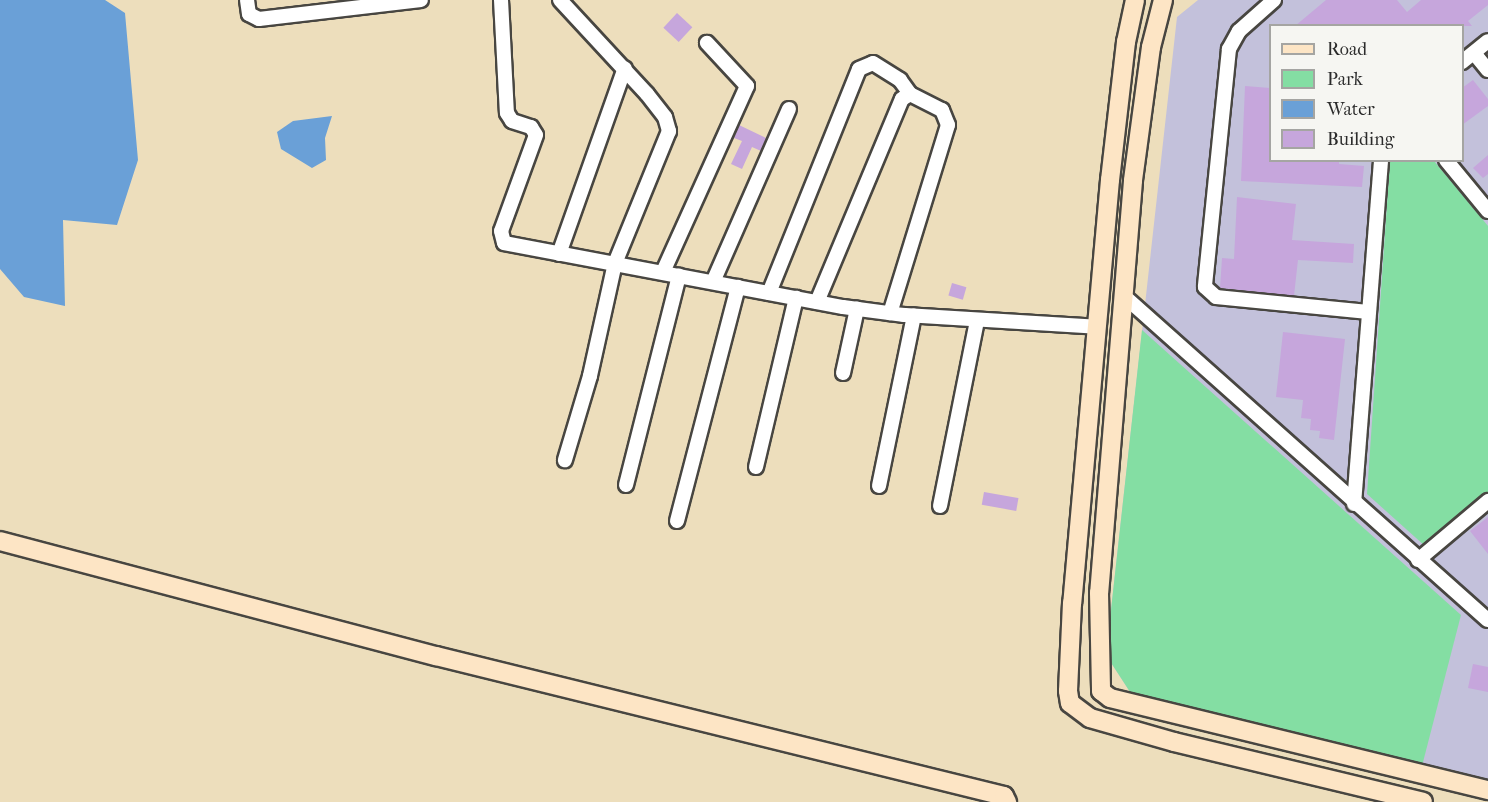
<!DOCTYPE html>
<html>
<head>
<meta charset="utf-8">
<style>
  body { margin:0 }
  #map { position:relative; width:1488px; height:802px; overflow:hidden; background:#eddebc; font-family:"IM FELL French Canon",serif }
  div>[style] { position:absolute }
  .industrial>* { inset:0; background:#c3c1db }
  .green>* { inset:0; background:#84dea3 }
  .water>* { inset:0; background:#6aa0d7 }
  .building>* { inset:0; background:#c6a6dc; transform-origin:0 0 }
  .roads { filter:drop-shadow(2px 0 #484641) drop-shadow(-2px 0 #484641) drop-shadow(0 2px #484641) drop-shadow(0 -2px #484641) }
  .street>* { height:14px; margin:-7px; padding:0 7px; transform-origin:7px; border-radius:7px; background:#fff }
  .secondary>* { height:18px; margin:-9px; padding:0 9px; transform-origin:9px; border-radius:9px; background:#fde5c5 }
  span { translate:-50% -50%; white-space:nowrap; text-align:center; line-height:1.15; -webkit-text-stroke:4.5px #f6f6f2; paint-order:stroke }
  .legend { position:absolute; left:1269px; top:24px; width:195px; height:138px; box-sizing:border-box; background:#f6f6f2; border:2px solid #a5a5a2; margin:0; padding:8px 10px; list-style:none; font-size:18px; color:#2b2b2b }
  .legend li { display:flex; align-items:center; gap:12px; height:30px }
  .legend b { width:30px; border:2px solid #a5a5a2 }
</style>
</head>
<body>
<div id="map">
  <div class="industrial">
    <div style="clip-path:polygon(evenodd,1198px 0,1488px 0,1488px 782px,1132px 695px,1106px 655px,1177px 17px,1198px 0,1270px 26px,1462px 26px,1462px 160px,1270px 160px,1270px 26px)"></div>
  </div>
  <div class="green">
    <div style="clip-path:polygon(1390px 161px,1434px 161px,1488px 226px,1488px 493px,1425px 546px,1367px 494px)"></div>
    <div style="clip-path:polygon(1142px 330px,1461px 615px,1422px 766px,1132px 695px,1106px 655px)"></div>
  </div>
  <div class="water">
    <div style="clip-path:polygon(0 0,105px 0,125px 13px,138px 160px,117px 225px,63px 220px,65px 306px,24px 297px,0 269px)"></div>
    <div style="clip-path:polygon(332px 116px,325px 138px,326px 160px,312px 168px,281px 149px,277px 132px,293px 121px)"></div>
  </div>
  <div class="building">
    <div style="clip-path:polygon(1326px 0,1397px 0,1407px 12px,1421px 0,1488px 0,1488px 5px,1468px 21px,1472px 26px,1295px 26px)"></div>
    <div style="left:677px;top:13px;width:21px;height:20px;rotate:43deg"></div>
    <div style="clip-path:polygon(1473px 80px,1488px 99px,1488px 106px,1462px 125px,1462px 88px)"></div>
    <div style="clip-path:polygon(1245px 86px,1270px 88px,1270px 160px,1339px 160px,1339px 164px,1364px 166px,1362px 187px,1241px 181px)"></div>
    <div style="clip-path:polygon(739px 125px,766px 138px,761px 151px,752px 147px,742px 169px,731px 164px,742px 141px,734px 138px)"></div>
    <div style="clip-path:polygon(1488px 155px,1488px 174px,1483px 178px,1473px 168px)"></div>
    <div style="clip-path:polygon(1237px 197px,1296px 204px,1292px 240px,1354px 244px,1353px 263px,1298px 260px,1294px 296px,1220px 288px,1222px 258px,1234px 259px)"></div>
    <div style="left:952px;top:283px;width:15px;height:13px;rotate:16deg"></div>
    <div style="clip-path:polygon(1283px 332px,1345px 339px,1334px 440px,1319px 438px,1320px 431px,1310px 430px,1311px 419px,1301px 418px,1303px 400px,1276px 397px)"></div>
    <div style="left:984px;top:492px;width:35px;height:13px;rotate:10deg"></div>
    <div style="clip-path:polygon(1488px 517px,1488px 554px,1470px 531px)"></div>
    <div style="clip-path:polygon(1473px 664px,1488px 667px,1488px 692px,1468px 688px)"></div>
  </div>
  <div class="roads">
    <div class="street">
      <div style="left:247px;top:0;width:14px;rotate:82deg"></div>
      <div style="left:249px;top:14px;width:11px;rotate:27deg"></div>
      <div style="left:259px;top:19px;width:163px;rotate:-6.7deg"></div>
      <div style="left:501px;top:0;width:113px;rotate:87deg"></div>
      <div style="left:507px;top:113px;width:9px;rotate:58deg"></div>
      <div style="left:512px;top:121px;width:20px;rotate:18deg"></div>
      <div style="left:531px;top:127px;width:9px;rotate:58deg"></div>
      <div style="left:536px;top:135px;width:102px;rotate:110deg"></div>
      <div style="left:501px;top:231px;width:12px;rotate:76deg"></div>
      <div style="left:504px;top:243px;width:345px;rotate:10.7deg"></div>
      <div style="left:843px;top:307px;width:62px;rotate:7.5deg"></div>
      <div style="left:904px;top:315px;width:194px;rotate:3.5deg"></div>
      <div style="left:560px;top:0;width:128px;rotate:47.2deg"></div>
      <div style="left:647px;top:94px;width:29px;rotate:52deg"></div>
      <div style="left:665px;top:117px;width:15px;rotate:74deg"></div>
      <div style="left:669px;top:131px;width:143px;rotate:112.2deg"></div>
      <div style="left:615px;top:263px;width:116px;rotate:102.5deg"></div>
      <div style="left:590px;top:376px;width:88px;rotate:106.6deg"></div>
      <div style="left:1274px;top:0;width:47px;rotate:138.5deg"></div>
      <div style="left:1239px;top:31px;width:21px;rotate:119deg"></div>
      <div style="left:1229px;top:49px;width:239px;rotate:95.8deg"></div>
      <div style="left:1205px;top:287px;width:15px;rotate:42deg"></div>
      <div style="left:1216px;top:297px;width:153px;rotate:5.6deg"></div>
      <div style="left:1474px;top:53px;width:22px;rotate:51deg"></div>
      <div style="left:1462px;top:62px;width:33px;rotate:-39deg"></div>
      <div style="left:1446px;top:160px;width:66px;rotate:50.5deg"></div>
      <div style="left:559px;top:254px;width:197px;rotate:-70.5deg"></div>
      <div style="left:663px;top:272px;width:204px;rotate:-65.7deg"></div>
      <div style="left:747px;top:86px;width:59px;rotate:-132.9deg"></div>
      <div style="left:713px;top:282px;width:189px;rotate:-66.3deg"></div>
      <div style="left:769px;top:293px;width:241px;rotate:-68.1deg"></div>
      <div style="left:859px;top:69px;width:15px;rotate:-23deg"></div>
      <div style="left:873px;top:63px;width:32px;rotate:32deg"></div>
      <div style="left:900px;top:80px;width:17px;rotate:54deg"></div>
      <div style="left:1124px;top:296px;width:487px;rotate:41.7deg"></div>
      <div style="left:817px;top:302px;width:220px;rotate:-67.3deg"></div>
      <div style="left:902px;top:99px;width:9px;rotate:-32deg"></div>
      <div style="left:910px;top:94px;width:36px;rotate:27deg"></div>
      <div style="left:942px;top:110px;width:16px;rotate:68deg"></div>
      <div style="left:948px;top:125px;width:197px;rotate:107.1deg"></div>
      <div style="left:843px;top:373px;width:66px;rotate:-77.7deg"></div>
      <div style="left:756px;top:467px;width:174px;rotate:-76.7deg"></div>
      <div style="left:626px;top:485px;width:216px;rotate:-75.8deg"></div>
      <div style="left:879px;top:486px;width:174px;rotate:-78.4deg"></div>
      <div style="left:1354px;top:504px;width:345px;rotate:-85.5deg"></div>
      <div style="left:940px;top:506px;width:189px;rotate:-78.7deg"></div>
      <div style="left:677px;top:521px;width:242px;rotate:-75.4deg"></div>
      <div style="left:1418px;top:560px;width:92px;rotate:-40.1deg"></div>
    </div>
    <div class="secondary">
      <div style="left:1135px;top:0;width:43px;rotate:102.1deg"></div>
      <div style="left:1126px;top:42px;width:139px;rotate:96.6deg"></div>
      <div style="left:1110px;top:180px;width:425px;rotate:95.1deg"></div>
      <div style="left:1072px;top:603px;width:88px;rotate:92.6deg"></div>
      <div style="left:1068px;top:691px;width:12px;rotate:81deg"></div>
      <div style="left:1070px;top:703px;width:25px;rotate:37deg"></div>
      <div style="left:1090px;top:718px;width:87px;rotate:15.9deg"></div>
      <div style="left:1174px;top:742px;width:256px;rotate:13.5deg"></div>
      <div style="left:1163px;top:0;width:49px;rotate:104.3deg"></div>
      <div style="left:1151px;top:47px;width:135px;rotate:97.7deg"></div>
      <div style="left:1133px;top:181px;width:413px;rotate:94.7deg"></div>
      <div style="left:1099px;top:593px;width:98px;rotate:88.8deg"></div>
      <div style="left:1101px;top:691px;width:11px;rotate:38deg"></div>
      <div style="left:1110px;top:698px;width:389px;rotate:13.7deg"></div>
      <div style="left:0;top:541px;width:451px;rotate:14.8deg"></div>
      <div style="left:436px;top:656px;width:585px;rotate:13.85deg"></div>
      <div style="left:1004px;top:796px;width:7px;rotate:63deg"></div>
    </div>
  </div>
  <ul class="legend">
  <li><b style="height:8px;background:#fde5c5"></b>Road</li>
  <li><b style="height:16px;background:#84dea3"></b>Park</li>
  <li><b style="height:16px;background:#6aa0d7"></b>Water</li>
  <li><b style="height:16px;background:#c6a6dc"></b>Building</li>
  </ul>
</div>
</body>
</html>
